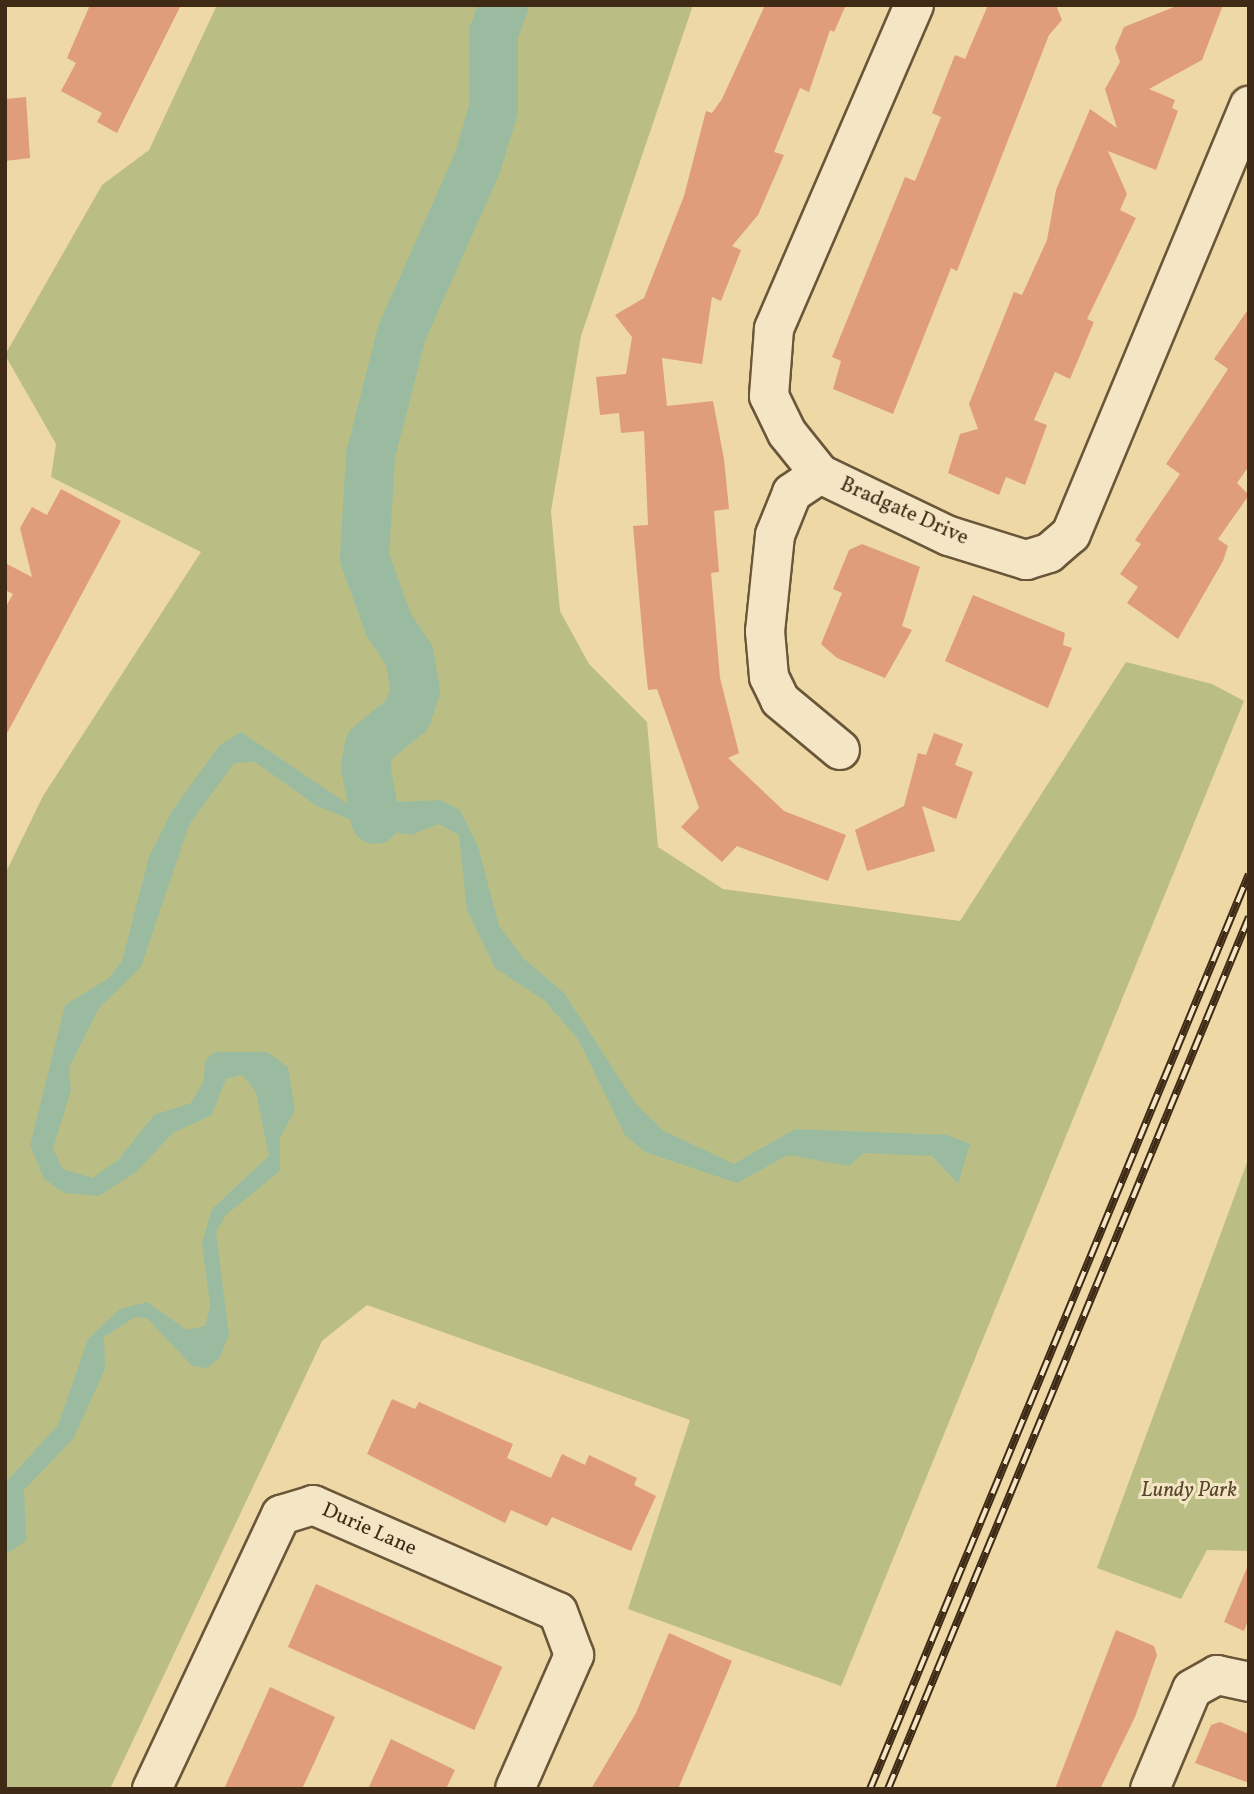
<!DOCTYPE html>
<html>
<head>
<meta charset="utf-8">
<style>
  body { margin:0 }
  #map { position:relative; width:1254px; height:1794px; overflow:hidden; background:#eed8a6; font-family:Vollkorn,serif }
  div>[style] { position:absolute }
  .green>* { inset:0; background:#babe85 }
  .water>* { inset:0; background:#9bbba1 }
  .river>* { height:49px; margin:-24.5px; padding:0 24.5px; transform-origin:24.5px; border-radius:24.5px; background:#9bbba1 }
  .building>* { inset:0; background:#e09d7b; transform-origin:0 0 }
  .roads { filter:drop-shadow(2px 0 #6a5639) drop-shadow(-2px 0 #6a5639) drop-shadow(0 2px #6a5639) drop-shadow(0 -2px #6a5639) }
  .minor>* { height:38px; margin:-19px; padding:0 19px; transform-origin:19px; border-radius:19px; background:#f4e6c5 }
  .rail>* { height:8px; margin-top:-4px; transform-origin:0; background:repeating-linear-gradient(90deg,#f4e6c5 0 16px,#3e2a15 0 32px); box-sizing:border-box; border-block:2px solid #3e2a15 }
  span { translate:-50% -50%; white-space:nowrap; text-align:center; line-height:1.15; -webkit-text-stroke:6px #f4e6c5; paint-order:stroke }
  .street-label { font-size:21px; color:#3e2a15 }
  .park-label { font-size:21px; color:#57482b; font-style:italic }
  .frame { position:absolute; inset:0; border:7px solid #3e2a15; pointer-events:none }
</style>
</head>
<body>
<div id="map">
  <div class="green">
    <div style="clip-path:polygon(217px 5px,693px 5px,581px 336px,551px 511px,560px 611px,589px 664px,647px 722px,658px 847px,723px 889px,960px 921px,1126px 662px,1212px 684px,1244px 701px,841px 1686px,628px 1609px,690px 1420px,367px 1305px,322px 1341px,110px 1789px,5px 1789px,5px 874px,43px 796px,201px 552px,51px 477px,56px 444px,5px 355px,102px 185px,149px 150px)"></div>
    <div style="clip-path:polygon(1249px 1157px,1249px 1551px,1207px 1550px,1181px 1599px,1097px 1568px)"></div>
  </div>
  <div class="water">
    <div style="clip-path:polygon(241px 732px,348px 804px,440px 800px,460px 810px,478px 846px,499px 926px,523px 958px,564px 993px,636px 1104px,664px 1131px,734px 1164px,795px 1129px,947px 1135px,970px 1144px,958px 1184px,932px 1156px,864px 1153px,849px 1166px,788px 1155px,737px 1183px,645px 1152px,625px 1135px,578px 1039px,544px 1000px,495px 968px,467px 910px,459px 835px,439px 824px,411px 835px,371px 828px,317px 806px,255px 762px,234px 763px,189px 825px,141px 967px,99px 1008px,69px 1068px,71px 1090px,53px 1149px,63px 1169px,92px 1178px,118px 1160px,154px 1115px,191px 1103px,204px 1081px,205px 1060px,215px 1052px,267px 1052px,288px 1067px,295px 1110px,280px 1138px,280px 1171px,226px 1215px,216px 1232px,229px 1335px,219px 1359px,207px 1368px,192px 1366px,147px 1318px,135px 1317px,104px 1337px,105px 1369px,73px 1439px,24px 1490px,26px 1541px,5px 1555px,6px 1482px,58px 1425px,88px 1339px,120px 1309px,147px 1302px,187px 1330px,205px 1326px,210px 1305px,202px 1243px,212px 1209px,269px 1156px,256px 1092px,242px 1075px,226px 1079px,212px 1115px,173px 1133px,136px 1172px,99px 1196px,64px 1193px,44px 1179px,30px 1145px,65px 1005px,109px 978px,122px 961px,149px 857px,172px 811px,219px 746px)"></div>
  </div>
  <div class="river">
    <div style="left:375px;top:819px;width:54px;rotate:-100.7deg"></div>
    <div style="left:365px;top:766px;width:21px;rotate:-79deg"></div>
    <div style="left:369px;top:745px;width:49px;rotate:-39.2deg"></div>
    <div style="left:407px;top:714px;width:25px;rotate:-72deg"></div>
    <div style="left:415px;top:690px;width:36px;rotate:-100deg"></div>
    <div style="left:409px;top:655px;width:37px;rotate:-124deg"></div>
    <div style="left:388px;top:624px;width:71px;rotate:-109.7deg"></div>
    <div style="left:364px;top:557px;width:102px;rotate:-86.6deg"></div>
    <div style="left:370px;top:455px;width:126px;rotate:-75.7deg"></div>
    <div style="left:401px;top:333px;width:187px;rotate:-66deg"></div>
    <div style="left:477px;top:162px;width:55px;rotate:-73.2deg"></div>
    <div style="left:493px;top:109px;width:76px;rotate:-90deg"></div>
    <div style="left:493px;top:33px;width:30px;rotate:-70deg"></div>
  </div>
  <div class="building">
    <div style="clip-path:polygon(90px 5px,181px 5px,117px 133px,97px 122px,102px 113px,61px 91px,76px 63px,67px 58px)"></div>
    <div style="clip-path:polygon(765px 5px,846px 5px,834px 32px,830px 30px,809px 92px,800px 88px,774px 152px,784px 155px,758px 215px,732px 246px,741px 250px,721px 301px,712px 297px,702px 364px,662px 358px,667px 406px,713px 401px,724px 459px,729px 509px,714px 511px,719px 572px,711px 573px,720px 678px,739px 753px,728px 758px,784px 811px,846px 835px,828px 881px,737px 846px,722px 862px,681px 827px,699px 808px,657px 689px,648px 690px,644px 652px,633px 526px,648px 525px,644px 431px,621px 433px,619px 413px,600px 415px,596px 377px,626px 374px,632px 337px,615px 315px,644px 298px,684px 196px,706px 111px,712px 113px,722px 99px)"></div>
    <div style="clip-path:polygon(988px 5px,1056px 5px,1062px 20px,1049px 35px,957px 271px,951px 268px,893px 414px,833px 389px,841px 361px,832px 357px,905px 177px,915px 181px,941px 117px,932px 113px,955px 55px,965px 59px)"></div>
    <div style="clip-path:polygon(1179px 5px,1223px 5px,1202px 60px,1149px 89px,1175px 100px,1172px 108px,1178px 111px,1156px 170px,1108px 151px,1127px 194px,1120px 210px,1136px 218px,1087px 319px,1094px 322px,1070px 379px,1055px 372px,1034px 420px,1047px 425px,1025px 485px,1006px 477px,999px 495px,948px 473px,960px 434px,978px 429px,969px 404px,1014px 292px,1022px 295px,1047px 240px,1056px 190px,1090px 109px,1117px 128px,1105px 89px,1120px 62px,1115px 48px,1124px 27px)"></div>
    <div style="clip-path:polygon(26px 97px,30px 158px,5px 161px,5px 99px)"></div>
    <div style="clip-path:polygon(1249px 308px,1249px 466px,1237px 483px,1249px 495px,1218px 539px,1228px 546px,1223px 561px,1178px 639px,1127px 603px,1138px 587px,1120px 574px,1141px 544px,1135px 540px,1180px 474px,1166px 464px,1228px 369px,1214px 359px)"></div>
    <div style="clip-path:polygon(61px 489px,121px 521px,5px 737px,5px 608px,13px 594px,5px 590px,5px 563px,32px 577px,20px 528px,32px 507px,47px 515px)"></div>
    <div style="clip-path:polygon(862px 544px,920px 567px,902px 626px,912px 630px,885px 678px,837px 658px,821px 644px,842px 593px,833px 589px,849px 550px)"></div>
    <div style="clip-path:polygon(973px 595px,1065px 633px,1063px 645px,1072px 648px,1048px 708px,945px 661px)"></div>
    <div style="clip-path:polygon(934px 733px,963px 744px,955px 765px,973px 772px,956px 819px,922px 806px,935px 851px,867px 871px,855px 830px,904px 806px,918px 753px,926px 755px)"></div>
    <div style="clip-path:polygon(392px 1399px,415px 1409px,419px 1402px,513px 1444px,507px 1458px,551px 1478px,562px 1454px,585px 1465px,589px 1455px,637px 1478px,634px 1485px,656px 1496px,631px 1551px,552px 1517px,547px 1526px,511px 1510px,505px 1523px,367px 1454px)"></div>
    <div style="clip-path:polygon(1249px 1563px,1249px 1618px,1244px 1631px,1224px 1622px)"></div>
    <div style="left:316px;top:1584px;width:204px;height:69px;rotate:24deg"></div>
    <div style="clip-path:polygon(1116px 1630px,1154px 1646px,1157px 1655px,1135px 1717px,1100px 1789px,1055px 1789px)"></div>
    <div style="clip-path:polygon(669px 1633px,732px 1661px,678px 1789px,591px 1789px,636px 1713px)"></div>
    <div style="clip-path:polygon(270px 1687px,335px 1717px,315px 1761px,302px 1789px,224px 1789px)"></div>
    <div style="clip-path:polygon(1220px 1722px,1249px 1734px,1249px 1783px,1195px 1763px,1211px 1725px)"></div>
    <div style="clip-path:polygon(391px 1739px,455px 1770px,446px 1789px,368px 1789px)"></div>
  </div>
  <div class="roads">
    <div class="minor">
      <div style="left:914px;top:5px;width:353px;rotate:113.4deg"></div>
      <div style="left:774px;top:329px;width:67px;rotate:94.3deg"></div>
      <div style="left:769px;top:396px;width:41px;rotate:64.1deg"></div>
      <div style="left:787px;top:433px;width:53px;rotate:51.2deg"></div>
      <div style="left:820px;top:474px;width:143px;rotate:25.7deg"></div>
      <div style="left:949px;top:536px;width:81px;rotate:17.3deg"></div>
      <div style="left:1026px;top:560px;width:24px;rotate:-17deg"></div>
      <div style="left:1049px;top:553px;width:29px;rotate:-41deg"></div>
      <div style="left:1071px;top:534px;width:464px;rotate:-67.4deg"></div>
      <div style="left:820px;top:474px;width:34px;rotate:146deg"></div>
      <div style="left:792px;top:493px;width:45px;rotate:112deg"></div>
      <div style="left:775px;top:535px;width:97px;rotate:95.9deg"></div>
      <div style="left:765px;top:631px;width:46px;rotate:85deg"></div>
      <div style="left:769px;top:677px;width:25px;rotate:64deg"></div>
      <div style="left:780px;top:700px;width:78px;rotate:39.8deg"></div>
      <div style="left:152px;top:1789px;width:303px;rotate:-64.8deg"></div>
      <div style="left:281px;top:1515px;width:34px;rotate:-17deg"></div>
      <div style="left:313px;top:1505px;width:267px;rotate:23.6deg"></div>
      <div style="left:558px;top:1612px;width:46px;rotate:69.6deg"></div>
      <div style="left:574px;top:1655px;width:146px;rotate:113.8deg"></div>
      <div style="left:1150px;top:1789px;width:108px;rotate:-67.2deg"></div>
      <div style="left:1192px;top:1689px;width:29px;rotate:-29deg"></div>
      <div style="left:1217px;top:1675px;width:33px;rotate:12deg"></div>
    </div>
  </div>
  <div class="rail">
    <div style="left:870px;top:1789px;width:990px;rotate:-67.5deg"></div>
    <div style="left:888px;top:1789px;width:944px;rotate:-67.51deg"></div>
  </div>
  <div class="street-label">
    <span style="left:904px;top:512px;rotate:24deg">Bradgate Drive</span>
    <span style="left:369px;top:1530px;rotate:24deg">Durie Lane</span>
  </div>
  <div class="park-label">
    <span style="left:1189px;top:1491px">Lundy Park</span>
  </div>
  <div class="frame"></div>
</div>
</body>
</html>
